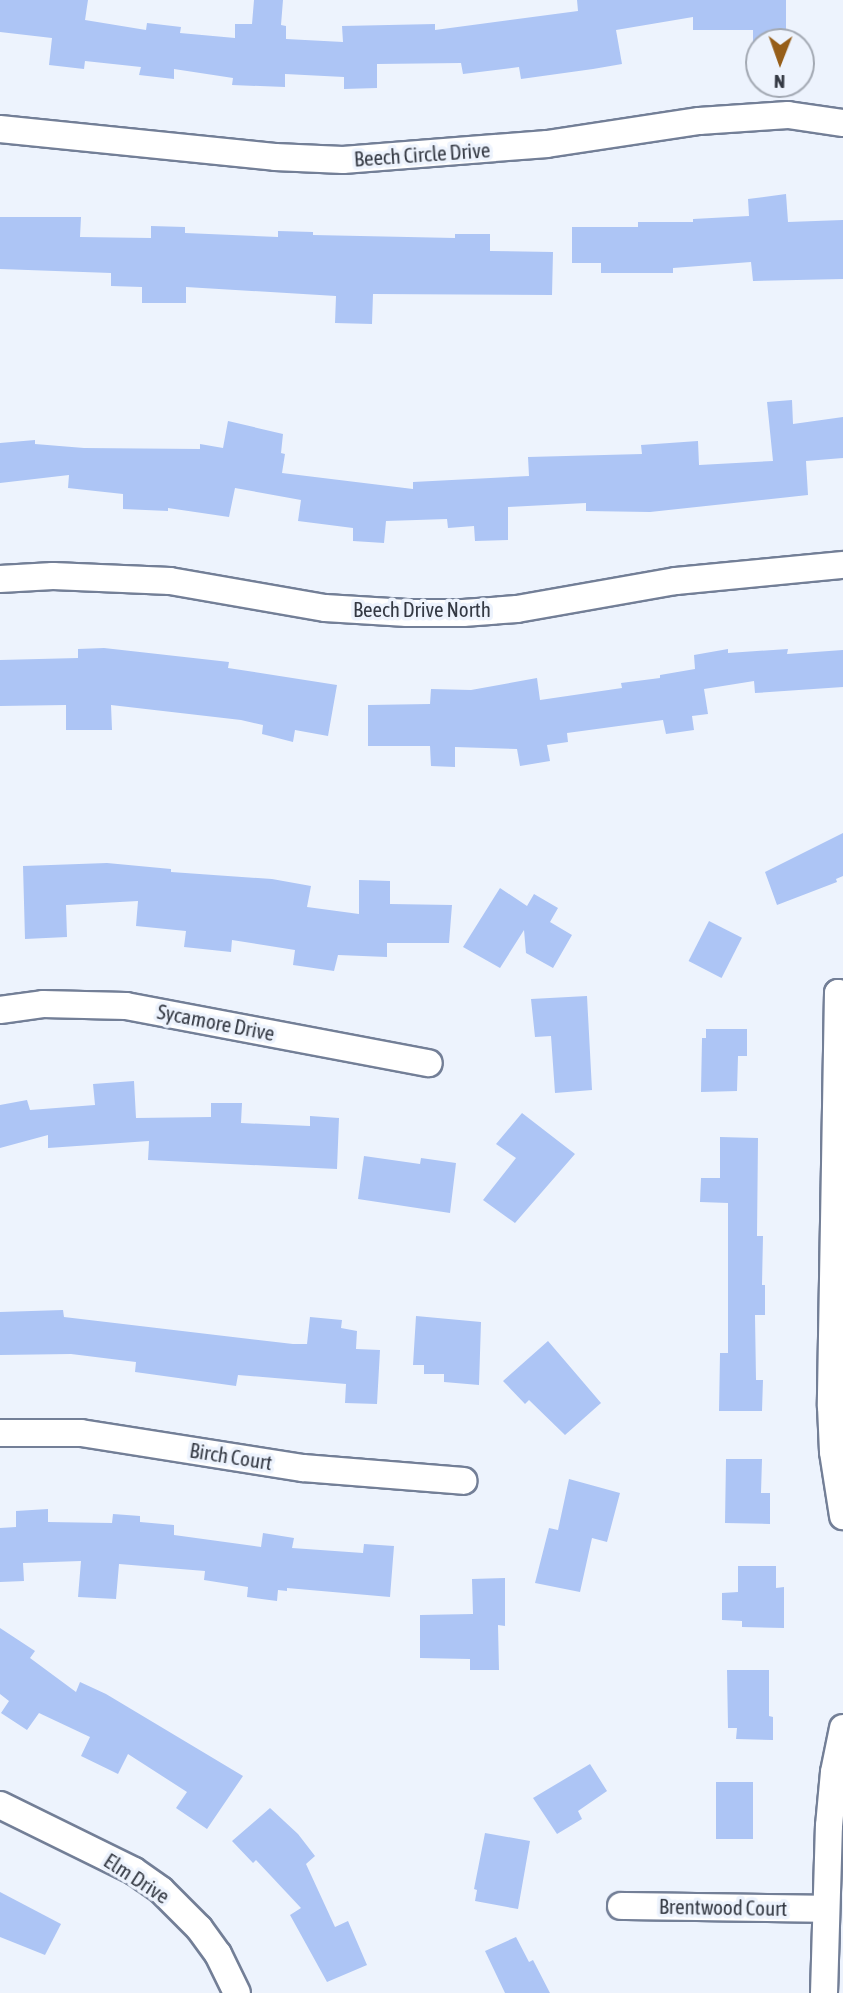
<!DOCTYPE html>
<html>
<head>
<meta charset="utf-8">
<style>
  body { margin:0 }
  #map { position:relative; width:843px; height:1993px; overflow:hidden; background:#edf3fd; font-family:"Asap Condensed",sans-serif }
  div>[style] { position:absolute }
  .building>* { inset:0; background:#adc5f5; transform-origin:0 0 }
  .roads { filter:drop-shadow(2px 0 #737f97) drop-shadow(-2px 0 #737f97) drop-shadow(0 2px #737f97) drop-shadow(0 -2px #737f97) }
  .minor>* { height:26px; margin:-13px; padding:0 13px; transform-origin:13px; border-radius:13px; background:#fff }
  span { translate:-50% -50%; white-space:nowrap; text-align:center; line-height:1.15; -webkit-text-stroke:7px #edf3fd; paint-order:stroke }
  .street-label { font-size:21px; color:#343943 }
  .north { position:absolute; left:745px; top:28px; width:70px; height:70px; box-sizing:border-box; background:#edf3fd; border:2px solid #a3a9b3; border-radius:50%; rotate:181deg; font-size:19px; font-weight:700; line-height:28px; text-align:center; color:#343943 }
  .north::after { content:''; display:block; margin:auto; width:24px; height:32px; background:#965e19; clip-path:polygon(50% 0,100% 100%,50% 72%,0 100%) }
</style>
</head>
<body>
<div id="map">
  <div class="building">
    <div style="clip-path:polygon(0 0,88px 0,85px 20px,146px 30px,147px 23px,181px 27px,180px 33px,235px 38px,235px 24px,252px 24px,254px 0,283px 0,281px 25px,286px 26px,286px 39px,343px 42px,342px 26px,435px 24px,435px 30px,578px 11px,577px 0,786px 0,786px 42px,753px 42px,753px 30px,693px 30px,693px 17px,616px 30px,622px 64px,593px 69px,521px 79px,519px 67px,463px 74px,461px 63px,377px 64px,377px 88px,344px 89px,344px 77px,285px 74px,285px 87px,232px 85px,233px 78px,174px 69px,174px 79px,139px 75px,141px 67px,85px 61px,84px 69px,49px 65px,52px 38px,0 32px)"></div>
    <div style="clip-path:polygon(786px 194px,788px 222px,843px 220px,843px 279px,753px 281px,751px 262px,673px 268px,673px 273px,601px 273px,601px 263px,572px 263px,572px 227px,638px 227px,638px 222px,693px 222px,693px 219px,749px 216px,748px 199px)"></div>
    <div style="clip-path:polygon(0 217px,81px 217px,80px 237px,151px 238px,151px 226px,185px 227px,185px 233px,278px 237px,278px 231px,313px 232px,313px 235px,455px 238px,455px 234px,490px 234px,490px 251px,553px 252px,552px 295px,373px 294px,372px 324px,335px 323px,336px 296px,186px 287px,186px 303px,142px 303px,142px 287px,111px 286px,111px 273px,0 269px)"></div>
    <div style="clip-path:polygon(792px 400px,793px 424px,843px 417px,843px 458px,806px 461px,808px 495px,650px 512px,586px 511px,586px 503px,508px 507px,508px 540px,475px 541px,474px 526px,448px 528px,447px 519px,386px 521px,384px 543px,353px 541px,353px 528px,298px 521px,301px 500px,235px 488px,229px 517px,168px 508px,168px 511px,123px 509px,123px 494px,68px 488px,69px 475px,0 483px,0 443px,35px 440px,35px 444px,84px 448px,200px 449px,200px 444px,223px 448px,228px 421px,283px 434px,281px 453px,285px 454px,282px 473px,413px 489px,413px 482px,529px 476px,528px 457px,642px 454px,641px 445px,698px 441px,699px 465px,773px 461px,767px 402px)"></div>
    <div style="clip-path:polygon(104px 648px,229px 662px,228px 668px,337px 685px,328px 736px,295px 730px,293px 742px,262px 734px,263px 725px,241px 720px,111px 705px,112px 730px,66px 730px,66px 705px,0 706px,0 660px,78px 658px,78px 649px)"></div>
    <div style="clip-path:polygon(728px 649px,728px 653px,788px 649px,787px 654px,843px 650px,843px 687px,755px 693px,754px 681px,704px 689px,708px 714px,692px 716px,694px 730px,666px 734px,663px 720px,567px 733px,568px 742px,547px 745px,550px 761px,520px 766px,517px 749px,455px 747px,455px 767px,431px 766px,430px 746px,368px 746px,368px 705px,430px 704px,431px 689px,471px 690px,537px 678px,540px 700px,622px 688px,621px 683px,660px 678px,660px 675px,695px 669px,694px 655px)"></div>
    <div style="clip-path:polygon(843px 833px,843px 876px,836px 879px,837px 882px,777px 905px,765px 872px)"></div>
    <div style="clip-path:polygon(107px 863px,171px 869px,171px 872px,272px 879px,311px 886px,307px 907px,359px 914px,359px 880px,390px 881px,390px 904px,452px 905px,449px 943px,387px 943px,387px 957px,338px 955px,334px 971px,293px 965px,295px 950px,232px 940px,231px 952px,184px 947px,186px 931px,136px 926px,138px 901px,66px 905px,67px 937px,25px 939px,23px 866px)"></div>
    <div style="clip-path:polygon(500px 888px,527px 906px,534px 894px,558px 908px,550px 922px,572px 935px,553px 968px,526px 953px,524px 930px,500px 968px,463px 947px)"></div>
    <div style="left:709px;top:921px;width:37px;height:45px;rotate:27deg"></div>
    <div style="clip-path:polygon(587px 996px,592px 1090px,555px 1093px,551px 1036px,535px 1037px,531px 999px)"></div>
    <div style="clip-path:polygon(706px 1029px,747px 1029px,747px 1056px,738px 1056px,737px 1091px,701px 1092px,702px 1038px,706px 1038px)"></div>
    <div style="clip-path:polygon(134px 1081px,136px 1118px,211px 1117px,211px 1103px,242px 1103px,241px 1123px,310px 1126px,310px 1116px,339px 1118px,337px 1169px,148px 1160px,149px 1141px,48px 1148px,48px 1135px,0 1148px,0 1105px,27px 1100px,30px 1110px,95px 1105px,93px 1084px)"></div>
    <div style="clip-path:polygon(522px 1113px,575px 1154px,515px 1223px,483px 1200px,516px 1158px,496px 1144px)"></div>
    <div style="clip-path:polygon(720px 1137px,758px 1138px,757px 1236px,763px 1236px,762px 1285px,765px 1285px,765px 1315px,755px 1315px,756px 1380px,763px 1380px,762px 1411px,719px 1411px,720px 1353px,728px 1353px,728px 1203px,700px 1202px,701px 1178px,720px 1178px)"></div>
    <div style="clip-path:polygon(364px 1156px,420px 1164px,421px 1158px,456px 1163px,450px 1213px,358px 1199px)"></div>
    <div style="clip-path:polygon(63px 1310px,64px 1317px,293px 1344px,307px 1344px,310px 1317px,342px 1320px,341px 1328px,357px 1331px,356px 1349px,380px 1350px,377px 1404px,345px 1403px,346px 1384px,238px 1375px,236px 1386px,135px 1372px,136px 1362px,71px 1354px,0 1355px,0 1312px)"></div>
    <div style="clip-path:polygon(416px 1316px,481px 1322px,479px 1385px,444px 1382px,444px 1374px,424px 1374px,424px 1365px,413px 1365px)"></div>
    <div style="clip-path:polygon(548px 1341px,601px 1403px,565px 1435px,529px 1400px,525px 1404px,503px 1381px)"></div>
    <div style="clip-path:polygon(726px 1459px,762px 1459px,761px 1493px,770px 1493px,770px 1524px,725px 1523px)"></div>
    <div style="clip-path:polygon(569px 1479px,620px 1493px,607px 1542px,592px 1538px,580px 1592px,535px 1583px,549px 1528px,558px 1530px)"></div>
    <div style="clip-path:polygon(48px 1509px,48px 1522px,112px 1523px,113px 1514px,140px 1516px,140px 1522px,174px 1525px,174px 1535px,261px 1547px,263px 1533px,294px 1538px,292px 1548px,363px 1553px,364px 1544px,394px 1546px,390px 1597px,287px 1588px,287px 1591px,278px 1590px,277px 1601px,247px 1597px,248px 1587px,204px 1580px,205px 1571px,119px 1564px,116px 1599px,78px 1597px,81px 1561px,23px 1563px,24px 1581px,0 1582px,0 1528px,16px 1527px,16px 1511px)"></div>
    <div style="clip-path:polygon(738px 1566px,776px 1566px,776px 1588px,784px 1587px,784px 1628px,742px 1627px,742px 1621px,722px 1620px,722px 1593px,738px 1592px)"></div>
    <div style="clip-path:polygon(505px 1578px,505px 1626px,498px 1625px,499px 1670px,470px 1670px,470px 1659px,420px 1658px,420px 1615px,473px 1614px,472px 1579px)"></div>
    <div style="clip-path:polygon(0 1628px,35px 1651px,30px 1658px,76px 1692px,80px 1682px,106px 1694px,243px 1776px,207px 1829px,176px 1808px,187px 1792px,128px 1754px,118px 1774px,81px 1756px,90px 1737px,39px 1713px,27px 1730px,1px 1713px,9px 1701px,0 1694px)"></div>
    <div style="clip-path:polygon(727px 1670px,769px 1670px,769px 1716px,773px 1717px,773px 1740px,736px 1739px,737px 1728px,728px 1728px)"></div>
    <div style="clip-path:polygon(590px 1764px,607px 1791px,578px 1811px,582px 1819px,557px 1834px,533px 1798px)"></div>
    <div style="left:716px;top:1782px;width:37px;height:57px"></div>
    <div style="clip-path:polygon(270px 1808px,298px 1834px,315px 1856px,306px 1864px,335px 1927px,348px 1921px,367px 1965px,327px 1982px,290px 1915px,301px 1908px,256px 1860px,253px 1863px,232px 1841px)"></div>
    <div style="clip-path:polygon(485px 1833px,530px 1841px,518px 1909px,475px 1901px,477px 1890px,474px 1889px)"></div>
    <div style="clip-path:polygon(0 1892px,61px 1924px,45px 1955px,0 1937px)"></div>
    <div style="clip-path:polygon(516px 1937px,529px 1962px,533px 1960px,550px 1993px,505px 1993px,485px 1951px)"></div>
  </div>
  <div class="roads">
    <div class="minor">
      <div style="left:0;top:129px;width:276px;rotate:5.8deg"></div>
      <div style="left:275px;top:157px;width:68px;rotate:2.5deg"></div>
      <div style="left:343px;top:160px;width:205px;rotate:-4.5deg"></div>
      <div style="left:547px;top:144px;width:154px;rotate:-8.6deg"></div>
      <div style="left:699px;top:121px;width:89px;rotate:-3.9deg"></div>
      <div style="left:788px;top:115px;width:56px;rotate:8.3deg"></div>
      <div style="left:0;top:579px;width:53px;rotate:-3.2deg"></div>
      <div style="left:53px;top:576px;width:117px;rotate:2.4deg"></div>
      <div style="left:170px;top:581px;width:157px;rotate:9.9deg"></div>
      <div style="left:325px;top:608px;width:82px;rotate:3.5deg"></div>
      <div style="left:407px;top:613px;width:56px"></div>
      <div style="left:463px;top:613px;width:54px;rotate:-4.2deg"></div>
      <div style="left:517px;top:609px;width:161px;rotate:-10deg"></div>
      <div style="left:676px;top:581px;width:168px;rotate:-5.5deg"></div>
      <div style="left:843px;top:994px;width:5px;rotate:-169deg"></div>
      <div style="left:838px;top:993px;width:413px;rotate:91deg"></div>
      <div style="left:831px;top:1406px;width:46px;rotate:87.5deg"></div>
      <div style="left:833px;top:1452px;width:65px;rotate:81.1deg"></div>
      <div style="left:0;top:1010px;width:43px;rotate:-7.9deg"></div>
      <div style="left:43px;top:1004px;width:83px;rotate:1.4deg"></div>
      <div style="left:126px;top:1006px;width:308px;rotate:10.7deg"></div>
      <div style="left:0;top:1433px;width:81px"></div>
      <div style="left:81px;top:1433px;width:225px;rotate:9deg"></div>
      <div style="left:303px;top:1468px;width:161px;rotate:4.6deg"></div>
      <div style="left:0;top:1805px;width:149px;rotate:26.2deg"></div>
      <div style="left:134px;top:1871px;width:33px;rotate:35deg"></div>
      <div style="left:161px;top:1890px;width:54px;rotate:45deg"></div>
      <div style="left:199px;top:1928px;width:32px;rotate:54deg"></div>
      <div style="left:218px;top:1954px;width:43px;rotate:64deg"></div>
      <div style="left:621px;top:1906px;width:204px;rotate:0.8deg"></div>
      <div style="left:824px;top:1993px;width:167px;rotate:-88.3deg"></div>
      <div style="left:829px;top:1826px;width:54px;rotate:-84.7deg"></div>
      <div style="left:834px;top:1772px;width:45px;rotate:-78.4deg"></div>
    </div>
  </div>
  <div class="street-label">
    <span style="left:422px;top:154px;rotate:-4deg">Beech Circle Drive</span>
    <span style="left:422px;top:609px">Beech Drive North</span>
    <span style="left:216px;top:1022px;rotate:11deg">Sycamore Drive</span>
    <span style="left:231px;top:1456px;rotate:9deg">Birch Court</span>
    <span style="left:137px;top:1878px;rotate:33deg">Elm Drive</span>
    <span style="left:723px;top:1907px;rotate:1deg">Brentwood Court</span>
  </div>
  <div class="north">N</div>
</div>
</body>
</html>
